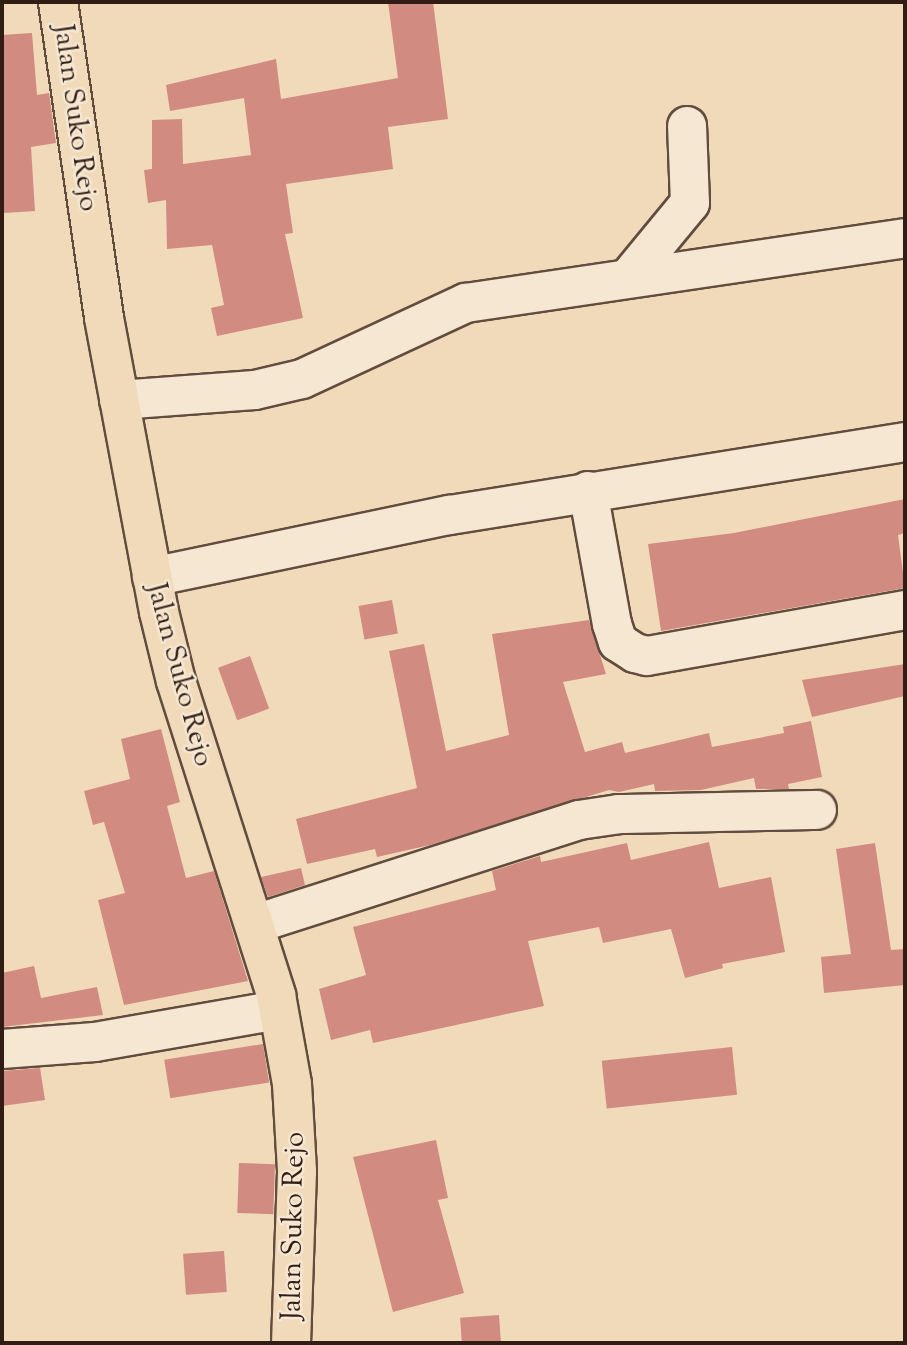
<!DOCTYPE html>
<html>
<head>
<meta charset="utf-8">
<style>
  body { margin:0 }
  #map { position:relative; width:907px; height:1345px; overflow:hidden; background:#f0daba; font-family:"Sorts Mill Goudy",serif }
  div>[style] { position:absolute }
  .building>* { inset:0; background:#d28b80; transform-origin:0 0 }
  .roads { filter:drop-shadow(2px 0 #624c3e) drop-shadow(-2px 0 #624c3e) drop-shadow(0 2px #624c3e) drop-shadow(0 -2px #624c3e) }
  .minor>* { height:38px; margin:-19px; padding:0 19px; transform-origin:19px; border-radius:19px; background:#f5e7d2 }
  .major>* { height:38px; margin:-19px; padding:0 19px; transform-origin:19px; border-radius:19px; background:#f0daba }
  span { translate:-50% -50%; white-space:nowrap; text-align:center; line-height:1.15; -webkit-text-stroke:5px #f5e7d2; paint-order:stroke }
  .street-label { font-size:28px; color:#321d15 }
  .frame { position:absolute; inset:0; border:4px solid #321d15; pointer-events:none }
</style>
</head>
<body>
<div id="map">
  <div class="building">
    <div style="clip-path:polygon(388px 2px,433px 2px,448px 119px,388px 127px,393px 169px,286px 184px,293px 233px,285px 234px,303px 318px,217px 336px,211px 308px,224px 305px,212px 245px,167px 249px,166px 200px,148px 203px,144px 170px,152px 169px,152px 120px,182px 119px,183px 164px,251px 155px,244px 98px,170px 111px,166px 85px,276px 59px,281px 99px,398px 78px)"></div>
    <div style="clip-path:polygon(32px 33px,37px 95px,49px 93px,56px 143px,31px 147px,35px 211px,4px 213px,2px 35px)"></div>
    <div style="clip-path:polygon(905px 499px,905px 533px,898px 535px,905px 588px,661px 631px,648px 544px,734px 533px)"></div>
    <div style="left:392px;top:600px;width:34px;height:34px;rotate:80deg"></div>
    <div style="clip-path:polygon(589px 620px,606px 674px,563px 682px,585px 752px,622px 742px,625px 753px,709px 733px,712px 747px,784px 733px,783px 727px,811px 721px,822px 777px,788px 784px,789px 789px,756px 789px,754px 778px,701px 790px,655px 791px,654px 784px,619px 792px,609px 790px,430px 845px,377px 857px,375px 849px,307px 864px,296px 819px,417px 788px,389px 651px,424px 644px,446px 751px,509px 735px,492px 634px)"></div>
    <div style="left:250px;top:656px;width:56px;height:34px;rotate:70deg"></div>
    <div style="clip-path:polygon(905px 664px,905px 696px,812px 717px,802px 680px)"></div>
    <div style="clip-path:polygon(161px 729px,180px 802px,167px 806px,186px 878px,214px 871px,248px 981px,124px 1005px,98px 900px,125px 893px,104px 822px,93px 825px,84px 791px,130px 779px,121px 739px)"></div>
    <div style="clip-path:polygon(709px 842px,719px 888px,771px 877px,785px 952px,722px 964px,723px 968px,685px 978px,671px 929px,603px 943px,599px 927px,528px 941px,544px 1006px,373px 1043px,370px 1030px,331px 1040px,319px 989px,366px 975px,353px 927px,496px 890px,492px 871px,540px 856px,541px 862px,627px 843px,631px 860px)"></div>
    <div style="clip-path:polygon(875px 843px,891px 950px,905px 949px,905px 985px,824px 993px,821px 957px,851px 954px,836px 849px)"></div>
    <div style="clip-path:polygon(301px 868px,305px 885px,268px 897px,261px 877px)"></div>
    <div style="clip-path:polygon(34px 966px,41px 998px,97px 987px,103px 1015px,2px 1027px,2px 973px)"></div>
    <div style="left:263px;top:1044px;width:39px;height:100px;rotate:81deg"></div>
    <div style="left:732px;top:1047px;width:48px;height:131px;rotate:84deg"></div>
    <div style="clip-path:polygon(40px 1068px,45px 1100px,2px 1106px,2px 1071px)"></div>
    <div style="clip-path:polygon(436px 1140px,448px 1198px,438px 1200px,464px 1293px,393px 1312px,353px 1157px)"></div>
    <div style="left:239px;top:1163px;width:36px;height:50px;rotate:2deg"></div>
    <div style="left:224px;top:1251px;width:41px;height:41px;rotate:86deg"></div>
    <div style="left:499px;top:1315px;width:28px;height:39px;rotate:86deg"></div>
  </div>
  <div class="roads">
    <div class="minor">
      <div style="left:629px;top:277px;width:96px;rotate:-50.5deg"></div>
      <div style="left:690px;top:203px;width:77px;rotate:-92.2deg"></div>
      <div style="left:119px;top:400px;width:136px;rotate:-4.2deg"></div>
      <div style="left:255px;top:390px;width:48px;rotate:-13.2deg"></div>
      <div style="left:302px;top:379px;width:181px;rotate:-24.9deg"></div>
      <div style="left:466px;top:303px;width:444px;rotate:-8.4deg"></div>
      <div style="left:588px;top:491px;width:135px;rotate:79.8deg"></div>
      <div style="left:612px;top:624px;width:19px;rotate:72deg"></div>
      <div style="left:618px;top:642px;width:20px;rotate:33deg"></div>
      <div style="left:635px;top:653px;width:12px;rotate:14deg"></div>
      <div style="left:647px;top:656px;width:262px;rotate:-10.1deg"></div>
      <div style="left:152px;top:577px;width:304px;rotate:-11.8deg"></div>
      <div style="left:450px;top:515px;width:461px;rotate:-9.1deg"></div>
      <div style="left:255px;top:924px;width:340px;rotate:-17.8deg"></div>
      <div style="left:579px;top:820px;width:40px;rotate:-8.5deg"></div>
      <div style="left:619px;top:814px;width:198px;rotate:-1.2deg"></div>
      <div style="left:2px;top:1049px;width:93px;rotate:-4.3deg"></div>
      <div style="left:95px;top:1042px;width:186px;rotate:-9.9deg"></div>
    </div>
    <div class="major">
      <div style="left:58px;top:2px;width:319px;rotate:81.7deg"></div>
      <div style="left:104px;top:318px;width:299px;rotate:79.4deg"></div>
      <div style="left:159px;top:612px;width:71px;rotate:76.2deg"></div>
      <div style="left:176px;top:681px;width:330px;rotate:72.3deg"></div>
      <div style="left:276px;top:995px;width:90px;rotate:79.8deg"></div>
      <div style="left:292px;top:1084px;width:88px;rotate:86.7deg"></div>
      <div style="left:297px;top:1172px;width:171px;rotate:92deg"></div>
    </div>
  </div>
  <div class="street-label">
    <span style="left:75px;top:118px;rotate:82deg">Jalan Suko Rejo</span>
    <span style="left:179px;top:675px;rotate:75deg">Jalan Suko Rejo</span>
    <span style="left:294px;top:1226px;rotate:-89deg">Jalan Suko Rejo</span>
  </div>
  <div class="frame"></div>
</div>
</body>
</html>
